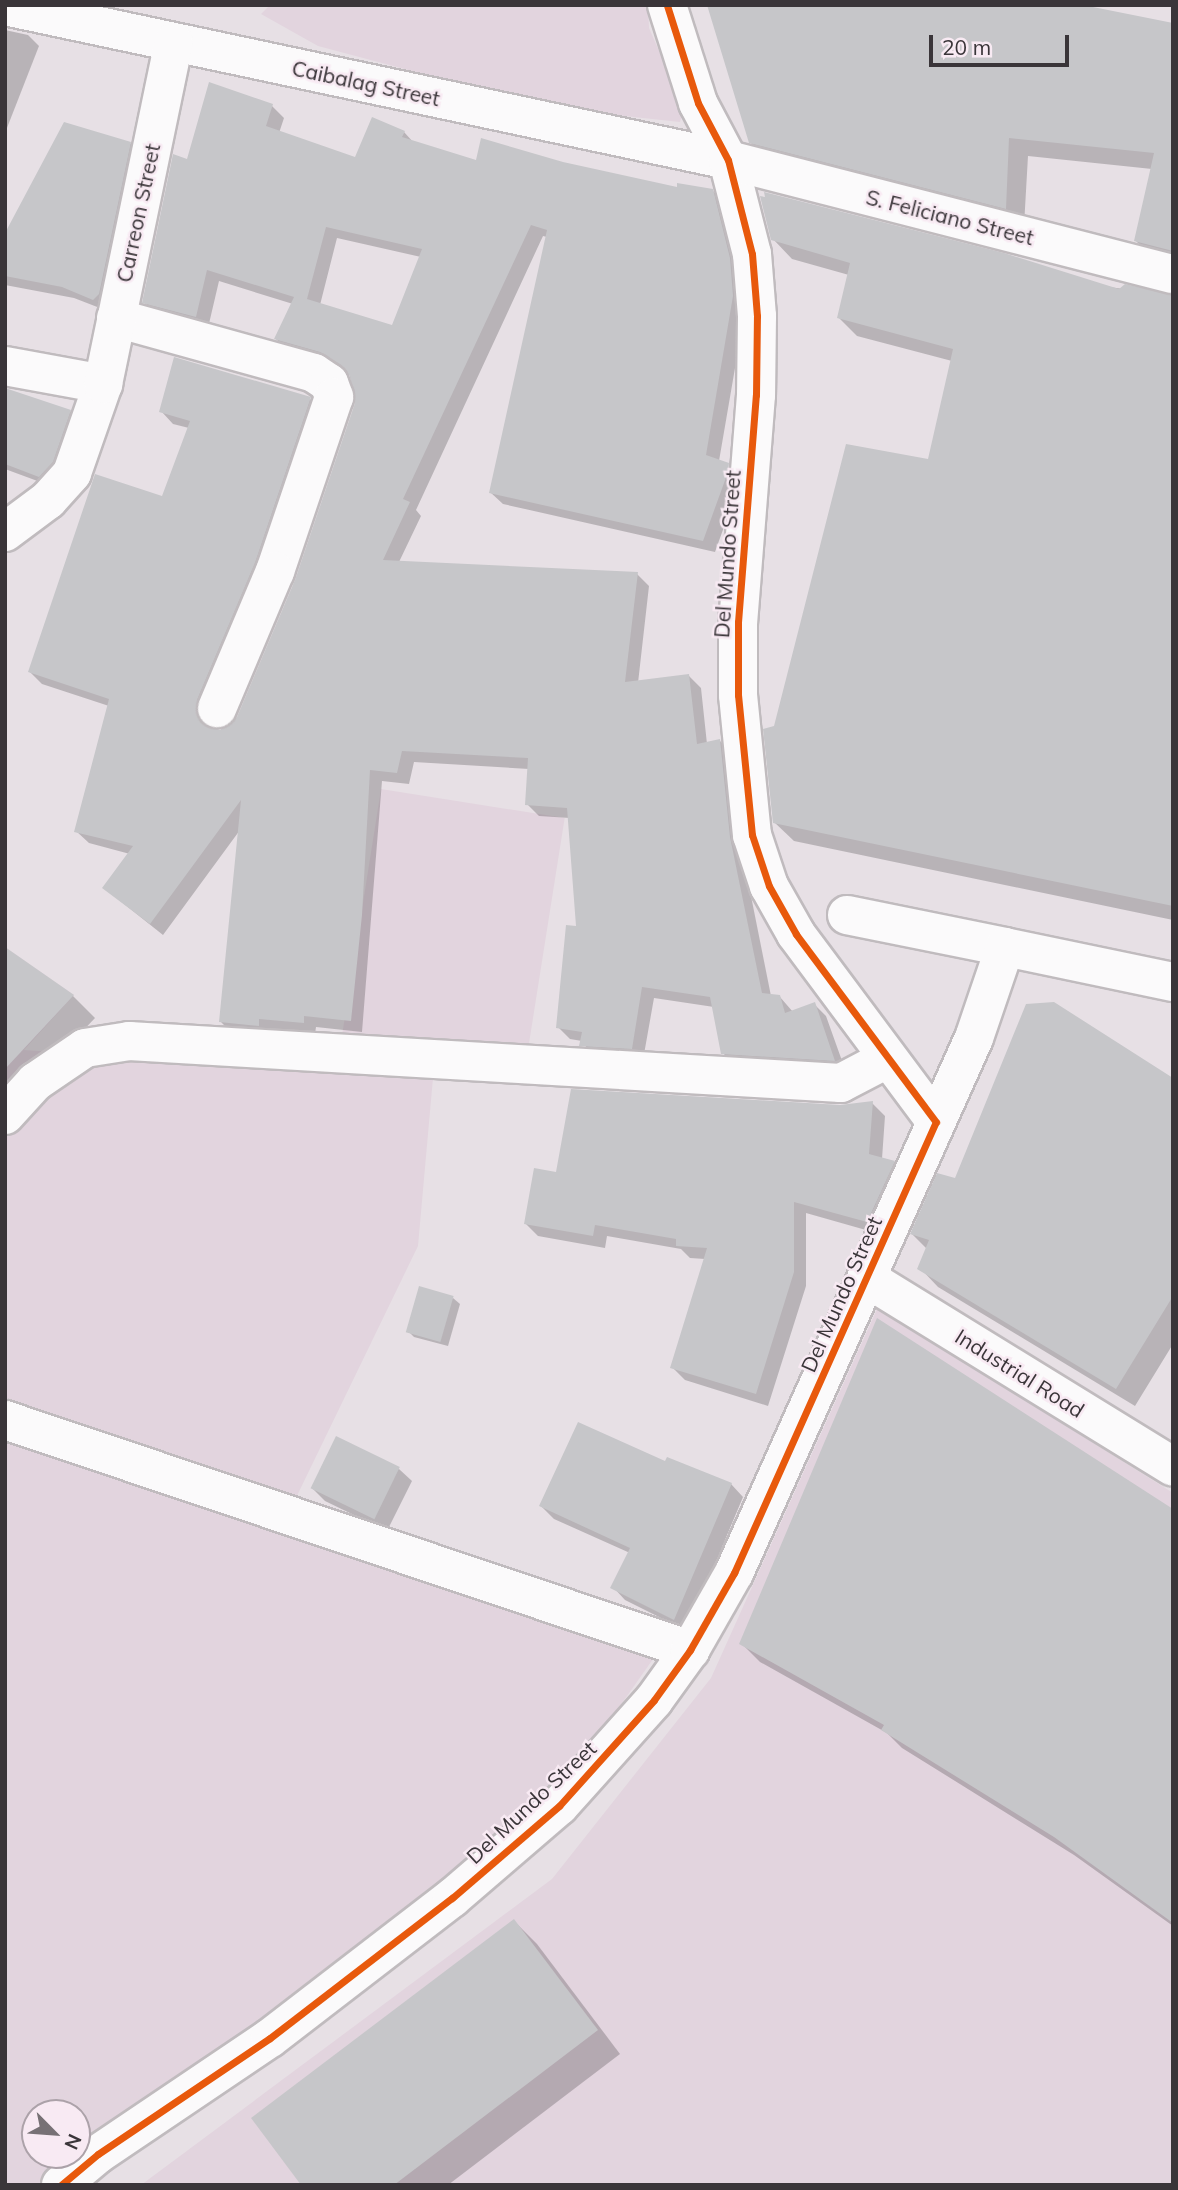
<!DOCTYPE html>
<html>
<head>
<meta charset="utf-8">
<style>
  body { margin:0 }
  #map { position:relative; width:1178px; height:2190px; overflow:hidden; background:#e7e0e5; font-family:Mulish,sans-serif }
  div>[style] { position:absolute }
  .built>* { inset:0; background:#e2d4de; transform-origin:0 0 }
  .shadow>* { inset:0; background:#0003 }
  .building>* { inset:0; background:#c6c6c9; transform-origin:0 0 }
  .roads { filter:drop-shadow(2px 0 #c0bbbe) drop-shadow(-2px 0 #c0bbbe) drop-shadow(0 2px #c0bbbe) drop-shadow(0 -2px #c0bbbe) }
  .minor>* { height:38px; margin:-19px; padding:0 19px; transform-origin:19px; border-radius:19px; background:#fbfafb }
  .cycleway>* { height:7px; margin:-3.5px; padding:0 3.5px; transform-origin:3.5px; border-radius:3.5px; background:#e8590c }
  span { translate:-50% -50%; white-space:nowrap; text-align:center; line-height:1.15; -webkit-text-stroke:5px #f8eaf3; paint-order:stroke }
  .street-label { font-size:21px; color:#3a3539 }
  .frame { position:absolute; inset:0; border:7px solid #3a3539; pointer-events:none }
  .north { position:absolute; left:21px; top:2099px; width:70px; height:70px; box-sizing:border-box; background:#f8eaf3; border:2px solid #aca2a9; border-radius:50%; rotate:115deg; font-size:19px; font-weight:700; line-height:28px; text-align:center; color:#3a3539 }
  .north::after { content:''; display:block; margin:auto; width:24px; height:32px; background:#777175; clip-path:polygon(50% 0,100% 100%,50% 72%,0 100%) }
  .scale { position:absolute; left:929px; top:35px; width:140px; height:32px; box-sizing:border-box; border:4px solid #3a3539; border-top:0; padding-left:9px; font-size:21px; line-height:24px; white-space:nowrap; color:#3a3539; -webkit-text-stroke:5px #f8eaf3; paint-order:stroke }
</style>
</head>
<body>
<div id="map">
  <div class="built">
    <div style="clip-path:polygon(270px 5px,648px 5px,649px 28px,684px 108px,680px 122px,551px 108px,318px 46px,261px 14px)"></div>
    <div style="left:381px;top:789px;width:186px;height:249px;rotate:9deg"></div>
    <div style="clip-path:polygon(evenodd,5px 947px,74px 995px,24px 1050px,433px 1078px,418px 1246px,293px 1504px,670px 1635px,553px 1801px,52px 2185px,5px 2185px,5px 947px,35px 2113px,77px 2113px,77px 2155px,35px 2155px,35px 2113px)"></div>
    <div style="clip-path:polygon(878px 1307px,1173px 1493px,1173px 2185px,141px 2185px,552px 1879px,711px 1678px)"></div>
  </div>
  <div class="shadow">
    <div style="clip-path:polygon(1173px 25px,1173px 265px,1155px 260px,1136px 241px,1152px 169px,1028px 156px,1024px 226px,770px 161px,750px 142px)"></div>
    <div style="clip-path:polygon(5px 30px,28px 35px,39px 46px,5px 133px)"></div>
    <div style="clip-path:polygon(evenodd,272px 106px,284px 118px,279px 133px,356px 159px,404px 132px,414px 143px,477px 162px,562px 164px,678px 189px,712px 190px,724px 203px,745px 310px,719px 461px,740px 477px,739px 485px,715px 552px,503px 504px,490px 492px,547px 237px,543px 236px,416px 510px,421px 516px,399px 562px,637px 574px,649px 586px,638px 683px,689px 676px,701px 688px,707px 744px,720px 741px,732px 753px,742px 851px,771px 996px,780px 997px,793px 1012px,814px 1004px,826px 1016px,846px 1072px,735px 1066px,723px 1053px,714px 1007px,654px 998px,643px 1060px,593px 1057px,582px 1041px,570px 1039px,558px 1027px,578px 928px,570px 818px,539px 816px,527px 804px,529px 769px,414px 762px,409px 784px,382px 781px,362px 1032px,316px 1027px,315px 1034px,271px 1030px,270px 1037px,233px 1034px,221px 1022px,240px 830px,163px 935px,104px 888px,130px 854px,89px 843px,76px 831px,109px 706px,42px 684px,30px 672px,163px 498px,189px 428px,173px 424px,161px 411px,310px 399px,322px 411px,208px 713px,210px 728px,221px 732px,239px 718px,297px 580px,357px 403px,349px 373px,334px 364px,288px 351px,276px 339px,293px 304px,219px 281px,208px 328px,156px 314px,144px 302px,188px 161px,272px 106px,337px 238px,421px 257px,393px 327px,320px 305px,337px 238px)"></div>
    <div style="clip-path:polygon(130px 143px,141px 155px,105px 310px,74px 298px,5px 285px,5px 237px)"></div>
    <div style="clip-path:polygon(773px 239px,1173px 296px,1173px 920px,794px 841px,774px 822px,775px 728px,929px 461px,952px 361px,857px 336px,838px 317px,849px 275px,792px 259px)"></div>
    <div style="clip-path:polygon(5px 391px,70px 411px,81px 422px,51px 486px,5px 469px)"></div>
    <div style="clip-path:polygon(5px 949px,73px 996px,95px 1018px,5px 1113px)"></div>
    <div style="clip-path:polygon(1173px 1080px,1173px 1344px,1135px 1406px,938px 1287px,920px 1268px,927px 1249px,912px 1234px,956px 1180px)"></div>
    <div style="clip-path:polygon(872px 1103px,885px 1116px,882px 1159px,894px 1163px,906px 1175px,880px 1234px,806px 1213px,806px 1286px,768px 1406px,685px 1380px,672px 1367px,705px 1259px,690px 1258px,681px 1249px,607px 1236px,605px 1248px,538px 1236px,526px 1224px,558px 1174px,840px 1107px)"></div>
    <div style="clip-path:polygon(453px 1298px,460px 1304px,448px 1346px,414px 1337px,408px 1331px)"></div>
    <div style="clip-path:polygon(399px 1469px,412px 1481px,387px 1531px,325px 1501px,312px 1488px)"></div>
    <div style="clip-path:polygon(731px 1484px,743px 1497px,687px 1631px,625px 1600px,613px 1587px,630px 1553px,554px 1519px,541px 1506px)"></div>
    <div style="clip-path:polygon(1173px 1512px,1173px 1926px,1074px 1855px,902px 1748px,887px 1733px,760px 1662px,741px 1643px)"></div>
    <div style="clip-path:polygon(514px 1921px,537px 1944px,620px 2054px,448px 2185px,303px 2185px)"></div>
  </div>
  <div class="building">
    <div style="clip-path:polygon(707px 5px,1083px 5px,1173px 23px,1173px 251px,1134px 241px,1154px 153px,1009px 138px,1006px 209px,749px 143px)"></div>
    <div style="clip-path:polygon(evenodd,209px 82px,273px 104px,266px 126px,355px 157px,372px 117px,405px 131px,402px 137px,476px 160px,481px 138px,563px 162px,677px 187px,677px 183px,713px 189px,730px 258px,733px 296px,706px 455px,729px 463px,728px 472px,703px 541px,489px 493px,547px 230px,531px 225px,403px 499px,410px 502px,383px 560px,638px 572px,625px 682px,689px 674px,697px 744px,720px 739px,730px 837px,762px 993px,780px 995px,785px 1013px,815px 1002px,835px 1061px,721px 1054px,710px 997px,642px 987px,632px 1049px,579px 1046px,582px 1032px,556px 1028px,566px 925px,576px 926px,567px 808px,525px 805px,528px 758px,402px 751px,397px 773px,370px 770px,362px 915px,351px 1021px,304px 1016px,304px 1023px,259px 1019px,259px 1026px,219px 1022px,241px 800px,150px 924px,102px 888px,133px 846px,74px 832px,109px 699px,28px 672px,95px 474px,162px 496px,190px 421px,159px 412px,174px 357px,311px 397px,255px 563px,197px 700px,200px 722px,220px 730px,237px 717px,295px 580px,355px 403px,350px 376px,341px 365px,320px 352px,274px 339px,294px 297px,207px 270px,196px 317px,142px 303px,173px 154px,187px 159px,209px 82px,326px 227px,422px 249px,392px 325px,307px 299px,326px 227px)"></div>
    <div style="clip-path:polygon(64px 122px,131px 142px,99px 294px,93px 300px,62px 287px,5px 276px,5px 233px)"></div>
    <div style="clip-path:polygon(764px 192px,1004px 253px,1119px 289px,1125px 284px,1173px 295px,1173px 906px,773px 823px,763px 729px,774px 726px,846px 444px,928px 459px,953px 349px,837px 318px,850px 263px,771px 240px,760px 196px,765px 197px)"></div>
    <div style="clip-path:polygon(5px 388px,71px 410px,53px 462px,39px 477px,5px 464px)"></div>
    <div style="clip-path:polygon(5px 947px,74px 995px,5px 1069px)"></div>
    <div style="clip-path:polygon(1054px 1002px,1173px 1078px,1173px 1296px,1116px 1389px,917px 1269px,929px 1240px,910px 1234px,937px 1173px,955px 1178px,1026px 1004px)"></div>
    <div style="clip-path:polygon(571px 1089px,840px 1105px,873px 1101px,869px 1154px,895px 1161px,867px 1222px,794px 1202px,794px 1272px,756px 1394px,670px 1368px,707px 1248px,676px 1246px,676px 1239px,595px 1225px,593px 1236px,524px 1224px,534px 1168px,556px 1172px)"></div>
    <div style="left:419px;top:1286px;width:36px;height:48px;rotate:16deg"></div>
    <div style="clip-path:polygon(877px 1318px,1173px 1509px,1173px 1923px,1054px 1837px,881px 1730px,884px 1725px,739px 1644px)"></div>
    <div style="clip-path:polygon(578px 1422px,665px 1461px,667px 1457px,732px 1483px,674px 1620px,610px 1588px,630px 1548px,539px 1506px)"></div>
    <div style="left:336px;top:1436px;width:71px;height:58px;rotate:26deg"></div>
    <div style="clip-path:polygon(514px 1919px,598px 2030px,394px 2185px,301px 2185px,251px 2118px)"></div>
  </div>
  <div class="roads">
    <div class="minor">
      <div style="left:667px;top:5px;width:103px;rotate:72.4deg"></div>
      <div style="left:698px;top:103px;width:64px;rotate:62.2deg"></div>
      <div style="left:728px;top:160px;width:97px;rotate:75.7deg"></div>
      <div style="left:752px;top:254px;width:62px;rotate:85.4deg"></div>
      <div style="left:757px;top:316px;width:79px;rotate:90.7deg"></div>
      <div style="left:756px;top:395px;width:228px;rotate:94.5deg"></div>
      <div style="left:738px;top:622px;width:73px;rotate:90deg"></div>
      <div style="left:738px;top:695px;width:141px;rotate:84.3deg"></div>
      <div style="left:752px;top:835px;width:54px;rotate:71.6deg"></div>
      <div style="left:769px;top:886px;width:55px;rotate:60.6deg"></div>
      <div style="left:796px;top:934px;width:234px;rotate:53.3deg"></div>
      <div style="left:5px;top:6px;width:739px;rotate:12.02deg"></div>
      <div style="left:728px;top:160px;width:459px;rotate:14.4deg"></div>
      <div style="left:116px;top:318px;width:205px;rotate:15.5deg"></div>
      <div style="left:314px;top:373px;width:18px;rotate:34deg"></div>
      <div style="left:329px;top:383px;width:15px;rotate:70deg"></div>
      <div style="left:334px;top:397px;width:184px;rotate:108.7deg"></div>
      <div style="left:275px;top:571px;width:149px;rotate:112.9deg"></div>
      <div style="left:5px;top:366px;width:100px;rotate:10.4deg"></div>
      <div style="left:5px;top:532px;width:54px;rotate:-36.7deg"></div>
      <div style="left:48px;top:500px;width:36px;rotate:-48deg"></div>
      <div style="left:72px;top:473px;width:94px;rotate:-70.8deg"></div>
      <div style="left:103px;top:384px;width:349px;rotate:-78.3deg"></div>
      <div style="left:847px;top:915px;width:161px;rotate:11.4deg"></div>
      <div style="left:5px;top:1115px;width:45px;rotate:-47.7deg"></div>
      <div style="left:35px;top:1082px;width:60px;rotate:-34.2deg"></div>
      <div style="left:85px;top:1048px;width:45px;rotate:-9deg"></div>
      <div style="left:129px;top:1041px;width:713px;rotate:3.38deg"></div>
      <div style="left:841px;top:1083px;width:52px;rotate:-27.6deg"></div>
      <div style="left:868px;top:1279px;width:358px;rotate:31.6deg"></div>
      <div style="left:5px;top:1420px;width:723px;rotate:18.56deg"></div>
      <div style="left:61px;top:2185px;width:48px;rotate:-40deg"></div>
      <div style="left:98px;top:2154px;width:207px;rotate:-34deg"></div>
      <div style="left:270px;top:2038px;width:230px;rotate:-37.6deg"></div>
      <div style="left:452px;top:1898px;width:141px;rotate:-40.7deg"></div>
      <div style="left:559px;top:1806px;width:142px;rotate:-48.1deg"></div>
      <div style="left:654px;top:1700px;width:62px;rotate:-54.2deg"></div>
      <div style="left:690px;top:1650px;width:89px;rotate:-60.3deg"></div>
      <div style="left:734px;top:1573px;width:586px;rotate:-65.84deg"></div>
      <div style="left:974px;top:1038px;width:96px;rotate:-71.2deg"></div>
      <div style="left:1005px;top:947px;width:172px;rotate:11.8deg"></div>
    </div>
  </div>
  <div class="cycleway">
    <div style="left:61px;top:2185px;width:48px;rotate:-40deg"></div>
    <div style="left:98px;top:2154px;width:207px;rotate:-34deg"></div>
    <div style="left:270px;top:2038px;width:230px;rotate:-37.6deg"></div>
    <div style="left:452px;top:1898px;width:141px;rotate:-40.7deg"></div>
    <div style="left:559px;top:1806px;width:142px;rotate:-48.1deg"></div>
    <div style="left:654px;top:1700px;width:62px;rotate:-54.2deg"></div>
    <div style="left:690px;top:1650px;width:89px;rotate:-60.3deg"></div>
    <div style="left:734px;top:1573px;width:494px;rotate:-65.9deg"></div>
    <div style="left:936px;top:1122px;width:234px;rotate:-126.7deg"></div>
    <div style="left:796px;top:934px;width:55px;rotate:-119.4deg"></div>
    <div style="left:769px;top:886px;width:54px;rotate:-108.4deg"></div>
    <div style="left:752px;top:835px;width:141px;rotate:-95.7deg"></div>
    <div style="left:738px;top:695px;width:73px;rotate:-90deg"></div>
    <div style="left:738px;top:622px;width:228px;rotate:-85.5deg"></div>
    <div style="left:756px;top:395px;width:79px;rotate:-89.3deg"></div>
    <div style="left:757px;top:316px;width:62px;rotate:-94.6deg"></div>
    <div style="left:752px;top:254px;width:97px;rotate:-104.3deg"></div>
    <div style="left:728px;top:160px;width:64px;rotate:-117.8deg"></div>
    <div style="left:698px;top:103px;width:103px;rotate:-107.6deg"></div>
  </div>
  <div class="street-label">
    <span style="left:366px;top:83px;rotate:12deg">Caibalag Street</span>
    <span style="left:138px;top:213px;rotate:-78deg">Carreon Street</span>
    <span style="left:950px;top:217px;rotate:14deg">S. Feliciano Street</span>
    <span style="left:727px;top:554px;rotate:-86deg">Del Mundo Street</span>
    <span style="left:841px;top:1294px;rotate:-66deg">Del Mundo Street</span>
    <span style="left:1020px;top:1373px;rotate:32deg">Industrial Road</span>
    <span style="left:531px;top:1802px;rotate:-43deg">Del Mundo Street</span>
  </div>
  <div class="frame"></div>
  <div class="north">N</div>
  <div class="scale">20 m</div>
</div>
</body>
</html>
